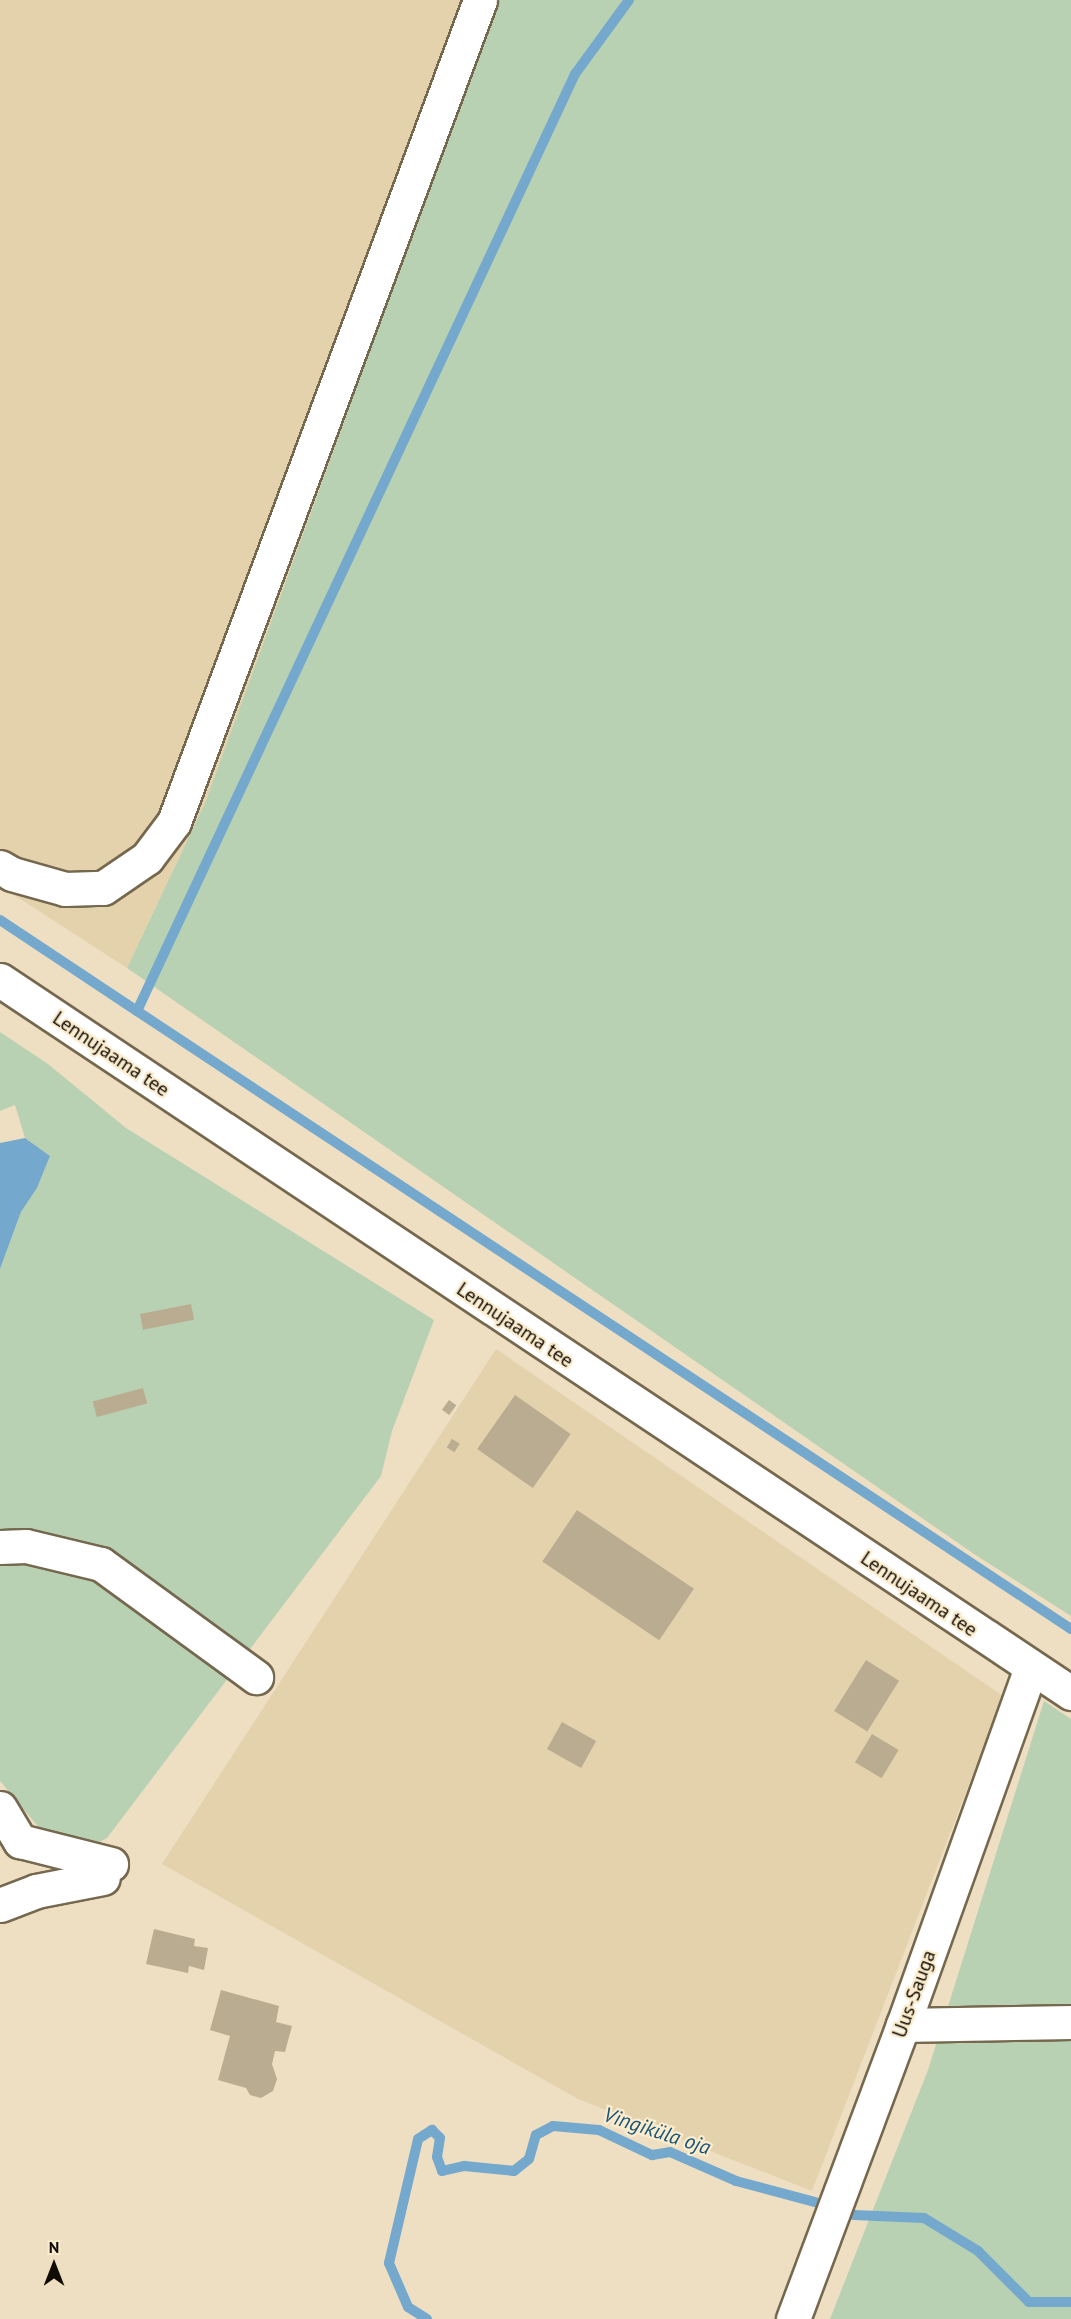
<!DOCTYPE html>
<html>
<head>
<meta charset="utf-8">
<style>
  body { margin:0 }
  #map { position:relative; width:1071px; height:2319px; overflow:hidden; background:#eedfc2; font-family:"PT Sans",sans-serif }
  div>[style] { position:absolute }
  .built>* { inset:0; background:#e4d2ad }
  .green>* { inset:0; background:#b8d1b3 }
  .water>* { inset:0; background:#74a8cc }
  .stream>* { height:10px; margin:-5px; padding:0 5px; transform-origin:5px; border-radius:5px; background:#74a8cc }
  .building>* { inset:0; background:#baac90; transform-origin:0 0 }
  .roads { filter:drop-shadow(2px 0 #75684e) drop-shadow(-2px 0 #75684e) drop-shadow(0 2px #75684e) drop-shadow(0 -2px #75684e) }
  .minor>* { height:33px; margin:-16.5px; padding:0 16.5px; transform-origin:16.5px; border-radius:16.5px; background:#fff }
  span { translate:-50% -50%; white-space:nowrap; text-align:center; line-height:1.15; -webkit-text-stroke:4.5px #fbecce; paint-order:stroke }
  .street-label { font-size:20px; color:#110c03 }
  .water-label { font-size:21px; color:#185479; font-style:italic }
  .north { position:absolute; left:24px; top:2235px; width:60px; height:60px; -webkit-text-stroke:4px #fbecce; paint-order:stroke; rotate:0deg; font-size:16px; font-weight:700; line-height:24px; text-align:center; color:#110c03 }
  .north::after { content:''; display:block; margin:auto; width:21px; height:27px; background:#110c03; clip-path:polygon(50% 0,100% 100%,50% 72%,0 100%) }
</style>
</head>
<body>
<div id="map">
  <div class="built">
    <div style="clip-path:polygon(0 0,498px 0,205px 803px,127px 968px,0 886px)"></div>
    <div style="clip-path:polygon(496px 1349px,1003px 1696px,812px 2191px,578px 2099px,162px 1864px)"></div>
  </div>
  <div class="green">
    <div style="clip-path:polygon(498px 0,1071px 0,1071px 1616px,974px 1554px,127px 968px,205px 803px)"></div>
    <div style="clip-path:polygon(0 1032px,48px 1064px,126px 1128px,434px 1320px,392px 1431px,381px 1476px,107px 1838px,66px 1860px,0 1781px,0 1269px,21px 1212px,37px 1188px,50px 1156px,25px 1138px,15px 1105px,0 1111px)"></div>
    <div style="clip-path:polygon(1044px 1701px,1071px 1719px,1071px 2319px,830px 2319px,928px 2070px)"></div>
  </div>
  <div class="water">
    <div style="clip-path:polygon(25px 1138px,50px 1156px,37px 1188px,21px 1212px,0 1269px,0 1143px)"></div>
  </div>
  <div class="stream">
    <div style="left:629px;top:0;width:92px;rotate:126.1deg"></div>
    <div style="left:575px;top:74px;width:1034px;rotate:115.05deg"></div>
    <div style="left:137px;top:1011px;width:1120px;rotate:33.49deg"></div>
    <div style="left:0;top:920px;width:164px;rotate:33.6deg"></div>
    <div style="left:854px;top:2215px;width:70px;rotate:2.5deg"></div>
    <div style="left:924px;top:2218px;width:63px;rotate:31.4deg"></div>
    <div style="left:978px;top:2251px;width:72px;rotate:45deg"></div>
    <div style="left:1029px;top:2302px;width:42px"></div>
    <div style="left:427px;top:2319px;width:22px;rotate:-148deg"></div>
    <div style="left:408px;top:2307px;width:48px;rotate:-113.4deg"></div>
    <div style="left:389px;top:2263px;width:127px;rotate:-76.8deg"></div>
    <div style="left:418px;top:2139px;width:17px;rotate:-33deg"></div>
    <div style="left:432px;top:2130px;width:11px;rotate:45deg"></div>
    <div style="left:440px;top:2138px;width:19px;rotate:99deg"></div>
    <div style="left:437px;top:2157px;width:15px;rotate:70deg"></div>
    <div style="left:442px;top:2171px;width:23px;rotate:-13deg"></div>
    <div style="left:464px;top:2166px;width:50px;rotate:5.7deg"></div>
    <div style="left:514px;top:2171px;width:19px;rotate:-39deg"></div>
    <div style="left:529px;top:2159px;width:25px;rotate:-74deg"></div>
    <div style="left:536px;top:2135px;width:19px;rotate:-28deg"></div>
    <div style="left:553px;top:2126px;width:46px;rotate:5deg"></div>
    <div style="left:599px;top:2130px;width:59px;rotate:25.3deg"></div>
    <div style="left:652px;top:2155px;width:18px;rotate:-9deg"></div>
    <div style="left:670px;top:2152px;width:72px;rotate:23.7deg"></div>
    <div style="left:736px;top:2181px;width:82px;rotate:14.9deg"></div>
  </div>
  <div class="building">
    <div style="left:191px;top:1304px;width:16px;height:52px;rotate:79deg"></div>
    <div style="left:143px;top:1388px;width:16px;height:52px;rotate:75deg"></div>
    <div style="left:515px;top:1395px;width:68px;height:66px;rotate:35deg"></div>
    <div style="left:449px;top:1400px;width:9px;height:12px;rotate:36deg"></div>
    <div style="left:452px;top:1439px;width:9px;height:10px;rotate:32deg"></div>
    <div style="left:577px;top:1510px;width:141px;height:62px;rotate:34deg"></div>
    <div style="left:866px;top:1660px;width:39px;height:60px;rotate:32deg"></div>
    <div style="left:562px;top:1722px;width:39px;height:31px;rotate:29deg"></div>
    <div style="left:872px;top:1734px;width:31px;height:33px;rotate:31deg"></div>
    <div style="clip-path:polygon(154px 1929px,195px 1939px,194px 1946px,208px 1948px,204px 1970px,189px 1966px,188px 1973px,146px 1964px)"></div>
    <div style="clip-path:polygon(221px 1990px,279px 2006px,276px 2022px,292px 2026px,285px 2052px,275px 2051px,272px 2064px,277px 2079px,273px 2091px,261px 2098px,250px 2095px,246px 2088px,218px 2080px,230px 2036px,210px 2030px)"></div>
  </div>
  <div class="roads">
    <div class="minor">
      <div style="left:0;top:867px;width:14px;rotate:30deg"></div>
      <div style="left:12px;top:874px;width:55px;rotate:15.8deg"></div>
      <div style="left:65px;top:889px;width:38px;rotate:-2deg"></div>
      <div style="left:103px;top:888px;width:53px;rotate:-34.3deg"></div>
      <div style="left:147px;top:858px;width:45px;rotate:-53.1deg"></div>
      <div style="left:174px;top:822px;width:877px;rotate:-69.58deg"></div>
      <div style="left:0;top:980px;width:1287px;rotate:33.65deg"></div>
      <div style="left:0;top:1547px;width:26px;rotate:-2deg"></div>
      <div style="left:26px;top:1546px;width:77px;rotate:13.5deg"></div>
      <div style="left:101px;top:1564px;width:192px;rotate:36.1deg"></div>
      <div style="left:0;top:1808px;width:39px;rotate:59deg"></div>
      <div style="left:20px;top:1841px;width:94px;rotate:14.2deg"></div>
      <div style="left:0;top:1905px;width:39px;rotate:-21deg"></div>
      <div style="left:36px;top:1891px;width:68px;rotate:-11deg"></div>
      <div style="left:903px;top:2025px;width:168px;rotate:-1deg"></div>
      <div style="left:793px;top:2319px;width:314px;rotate:-69.5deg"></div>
      <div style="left:903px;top:2025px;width:379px;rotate:-70.3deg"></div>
    </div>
  </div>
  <div class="street-label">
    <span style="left:111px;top:1054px;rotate:34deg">Lennujaama tee</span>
    <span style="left:515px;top:1325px;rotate:34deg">Lennujaama tee</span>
    <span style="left:919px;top:1594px;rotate:34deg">Lennujaama tee</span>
    <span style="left:914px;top:1994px;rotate:-70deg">Uus-Sauga</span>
  </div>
  <div class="water-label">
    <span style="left:657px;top:2131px;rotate:18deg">Vingiküla oja</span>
  </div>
  <div class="north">N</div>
</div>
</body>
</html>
